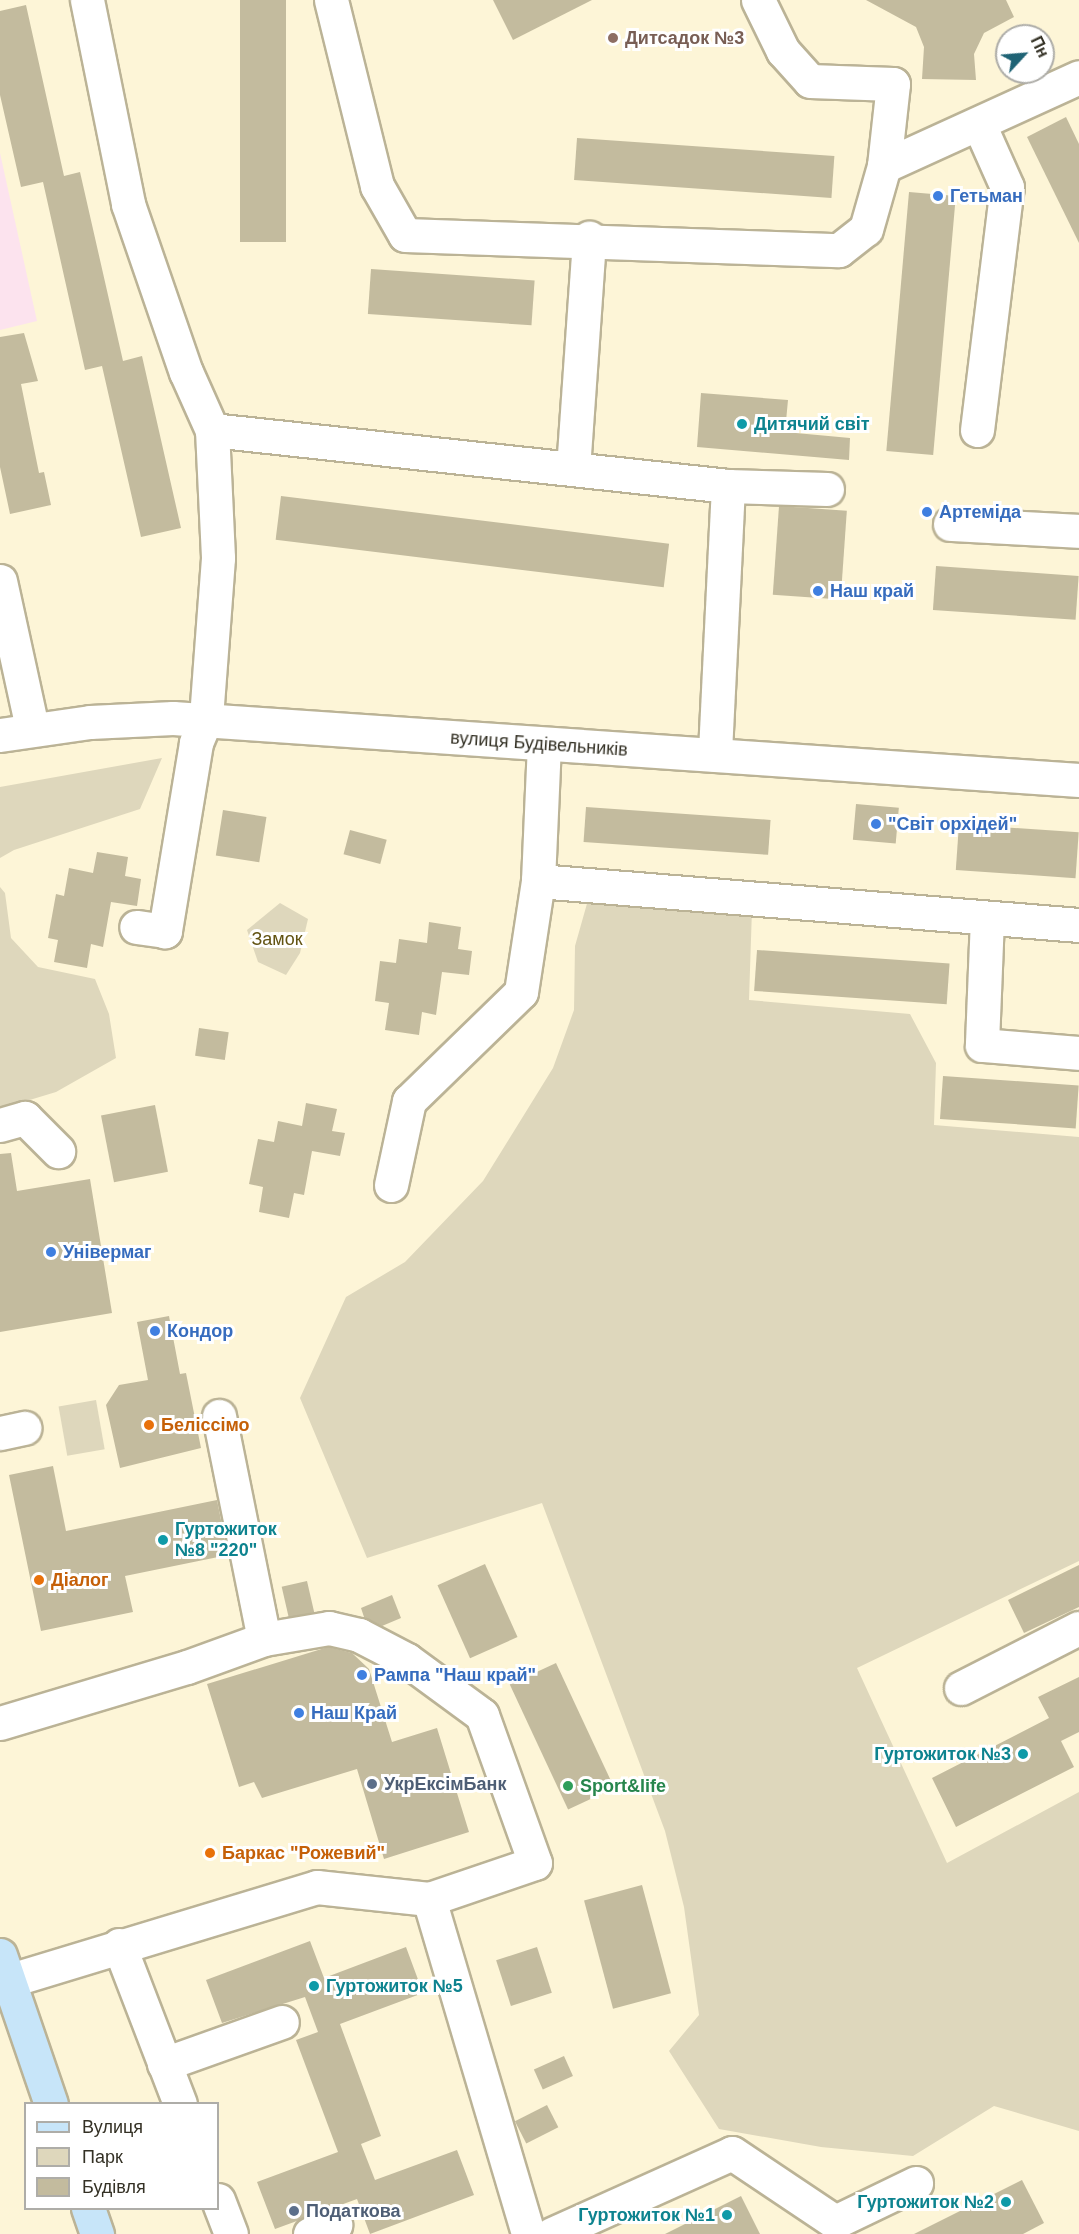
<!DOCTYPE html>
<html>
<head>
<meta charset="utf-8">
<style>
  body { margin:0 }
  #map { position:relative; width:1079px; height:2234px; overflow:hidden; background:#fdf5d7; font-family:Helvetica,sans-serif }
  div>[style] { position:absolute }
  .commercial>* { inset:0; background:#fce3ee }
  .green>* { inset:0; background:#ded7bc; transform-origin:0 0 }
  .building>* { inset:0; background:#c3bb9e; transform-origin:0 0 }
  .roads { filter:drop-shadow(2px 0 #bbb396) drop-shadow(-2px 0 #bbb396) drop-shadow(0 2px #bbb396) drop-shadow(0 -2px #bbb396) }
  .minor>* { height:33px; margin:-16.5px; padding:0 16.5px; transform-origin:16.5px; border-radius:16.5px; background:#fff }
  .major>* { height:33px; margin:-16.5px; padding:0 16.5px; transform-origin:16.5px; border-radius:16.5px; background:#c7e5f9 }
  .dots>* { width:16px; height:16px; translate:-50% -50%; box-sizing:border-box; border:3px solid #fff; border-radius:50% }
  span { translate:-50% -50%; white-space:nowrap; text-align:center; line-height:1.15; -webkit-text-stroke:6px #fff; paint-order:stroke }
  .education-label { font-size:18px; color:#785e54; font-weight:700 }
  .left { translate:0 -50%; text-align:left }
  .shop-label { font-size:18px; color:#366cbe; font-weight:700 }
  .culture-label { font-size:18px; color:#0d838f; font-weight:700 }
  .right { translate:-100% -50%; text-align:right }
  .street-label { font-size:18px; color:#343125 }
  .park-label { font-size:18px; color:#625312 }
  .food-label { font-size:18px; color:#c56008; font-weight:700 }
  .service-label { font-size:18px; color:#4e5e75; font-weight:700 }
  .leisure-label { font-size:18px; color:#27864d; font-weight:700 }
  .legend { position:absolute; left:24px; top:2102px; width:195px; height:108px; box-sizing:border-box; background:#fff; border:2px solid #aeada8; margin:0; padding:8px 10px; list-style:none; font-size:18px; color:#343125 }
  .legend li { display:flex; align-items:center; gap:12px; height:30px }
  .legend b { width:30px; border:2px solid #aeada8 }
  .north { position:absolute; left:995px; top:24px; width:60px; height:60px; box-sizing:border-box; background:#fff; border:2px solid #aeada8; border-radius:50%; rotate:64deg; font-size:16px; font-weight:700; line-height:24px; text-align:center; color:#343125 }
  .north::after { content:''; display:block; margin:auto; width:21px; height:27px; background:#1f6375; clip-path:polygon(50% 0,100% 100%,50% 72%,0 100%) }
</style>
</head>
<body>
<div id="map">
  <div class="commercial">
    <div style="clip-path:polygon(0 153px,37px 321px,0 330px)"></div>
  </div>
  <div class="green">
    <div style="clip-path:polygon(162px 758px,140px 809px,14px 850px,0 858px,0 787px)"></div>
    <div style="clip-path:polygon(0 887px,5px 893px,11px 938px,38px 967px,95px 979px,109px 1014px,116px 1058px,56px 1092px,0 1109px)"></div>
    <div style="clip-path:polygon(590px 893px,752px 909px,749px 1000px,910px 1014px,936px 1063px,934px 1125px,1079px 1137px,1079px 1561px,857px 1668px,947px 1863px,1079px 1792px,1079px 2131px,994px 2106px,913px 2156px,821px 2147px,719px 2129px,669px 2051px,699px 2015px,684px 1907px,665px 1831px,542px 1503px,367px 1558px,300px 1398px,346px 1297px,405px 1262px,483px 1181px,553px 1068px,574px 1010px,575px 946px)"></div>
    <div style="clip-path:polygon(280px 903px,308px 919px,300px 953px,286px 975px,258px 962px,247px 930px)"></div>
    <div style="left:96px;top:1400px;width:50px;height:38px;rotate:80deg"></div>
  </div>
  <div class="building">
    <div style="left:240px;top:0;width:46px;height:242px"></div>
    <div style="clip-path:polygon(493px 0,592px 0,513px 40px)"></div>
    <div style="clip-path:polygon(866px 0,1006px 0,1014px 17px,984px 33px,974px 54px,976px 80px,922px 79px,924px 47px,916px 27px)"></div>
    <div style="clip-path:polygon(26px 5px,64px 176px,80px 172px,123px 361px,142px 356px,181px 528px,141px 537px,102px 366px,85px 370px,43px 182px,21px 187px,0 95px,0 11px)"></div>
    <div style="clip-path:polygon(1066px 117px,1079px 144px,1079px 243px,1027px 137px)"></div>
    <div style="left:577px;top:138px;width:258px;height:42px;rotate:4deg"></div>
    <div style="left:909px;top:192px;width:47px;height:260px;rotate:5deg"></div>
    <div style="left:371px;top:269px;width:164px;height:45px;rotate:4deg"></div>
    <div style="clip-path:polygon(24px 333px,38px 381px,21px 384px,39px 473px,44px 472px,51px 505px,10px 514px,0 467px,0 337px)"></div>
    <div style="clip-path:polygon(701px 393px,788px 400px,785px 432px,850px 438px,849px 460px,697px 447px)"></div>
    <div style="left:281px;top:496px;width:391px;height:44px;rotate:7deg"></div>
    <div style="left:779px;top:506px;width:68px;height:89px;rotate:4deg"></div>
    <div style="left:936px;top:566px;width:143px;height:44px;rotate:4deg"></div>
    <div style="left:856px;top:804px;width:43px;height:36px;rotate:5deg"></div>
    <div style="left:586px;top:807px;width:185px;height:35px;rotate:4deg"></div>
    <div style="left:223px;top:810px;width:44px;height:46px;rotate:9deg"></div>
    <div style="left:959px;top:824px;width:120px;height:46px;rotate:4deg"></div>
    <div style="left:350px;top:830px;width:38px;height:25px;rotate:15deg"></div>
    <div style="clip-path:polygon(97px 852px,128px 857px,125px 876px,141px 879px,137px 906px,111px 902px,103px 947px,91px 944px,87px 968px,54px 962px,58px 940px,48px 938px,56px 894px,64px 896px,69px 868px,93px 873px)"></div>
    <div style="clip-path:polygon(429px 922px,461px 927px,458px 949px,472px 951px,469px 975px,442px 972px,436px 1015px,422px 1012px,419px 1035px,385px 1030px,389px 1003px,375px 1001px,380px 961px,396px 963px,399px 939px,427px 943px)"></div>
    <div style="left:757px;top:950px;width:193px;height:41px;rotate:4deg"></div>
    <div style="left:199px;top:1028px;width:30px;height:28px;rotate:8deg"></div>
    <div style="left:943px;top:1076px;width:136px;height:43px;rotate:4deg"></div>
    <div style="clip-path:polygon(306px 1103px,337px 1109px,332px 1131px,345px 1133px,340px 1156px,312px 1151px,304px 1195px,294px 1193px,289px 1218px,259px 1212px,263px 1187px,249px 1184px,258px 1139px,274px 1142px,278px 1121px,302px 1126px)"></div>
    <div style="left:155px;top:1105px;width:68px;height:55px;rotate:79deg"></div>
    <div style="clip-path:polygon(11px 1153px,17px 1191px,90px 1179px,112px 1313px,0 1332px,0 1154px)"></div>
    <div style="clip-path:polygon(169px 1316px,180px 1374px,186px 1373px,201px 1448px,120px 1468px,106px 1405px,119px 1385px,148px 1380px,137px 1322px)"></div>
    <div style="clip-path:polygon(53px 1466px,66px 1531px,217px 1500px,228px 1555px,125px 1576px,133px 1612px,41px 1631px,9px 1475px)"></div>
    <div style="left:485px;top:1564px;width:80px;height:52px;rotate:66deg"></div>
    <div style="clip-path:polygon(1079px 1565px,1079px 1607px,1024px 1633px,1008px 1600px)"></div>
    <div style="left:307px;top:1581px;width:32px;height:26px;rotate:77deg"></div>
    <div style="clip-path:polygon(392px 1595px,401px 1618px,382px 1626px,364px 1617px,361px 1608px)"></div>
    <div style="clip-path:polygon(328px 1647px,352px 1653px,369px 1669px,392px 1742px,437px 1728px,469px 1832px,384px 1859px,357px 1769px,262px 1798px,254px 1782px,239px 1787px,207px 1684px)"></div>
    <div style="left:556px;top:1663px;width:138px;height:51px;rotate:65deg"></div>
    <div style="clip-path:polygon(1079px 1677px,1079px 1732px,1061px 1741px,1074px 1767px,956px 1827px,932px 1778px,1049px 1718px,1038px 1697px)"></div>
    <div style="left:642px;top:1885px;width:112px;height:60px;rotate:75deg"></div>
    <div style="clip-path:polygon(310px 1941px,324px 1978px,406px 1947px,423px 1993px,340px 2024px,381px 2136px,361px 2144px,375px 2180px,457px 2150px,474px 2195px,370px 2234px,357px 2199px,275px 2229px,257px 2182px,338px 2152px,296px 2040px,318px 2032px,305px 1997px,222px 2023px,206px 1980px)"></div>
    <div style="left:537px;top:1947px;width:48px;height:43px;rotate:72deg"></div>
    <div style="left:564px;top:2056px;width:22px;height:33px;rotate:66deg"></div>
    <div style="left:547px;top:2105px;width:25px;height:36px;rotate:63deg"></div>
    <div style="clip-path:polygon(1022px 2180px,1044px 2223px,1023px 2234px,914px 2234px)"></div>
    <div style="clip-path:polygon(741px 2196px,760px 2234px,665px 2234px)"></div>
  </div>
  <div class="roads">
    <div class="minor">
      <div style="left:87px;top:0;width:208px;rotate:78.6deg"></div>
      <div style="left:128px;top:204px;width:178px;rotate:71deg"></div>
      <div style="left:186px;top:372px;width:64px;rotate:65.9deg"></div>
      <div style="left:212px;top:430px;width:128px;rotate:87.3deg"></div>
      <div style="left:218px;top:558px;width:161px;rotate:94.3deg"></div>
      <div style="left:206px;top:719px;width:26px;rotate:113deg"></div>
      <div style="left:196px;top:743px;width:191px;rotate:99.4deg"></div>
      <div style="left:165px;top:931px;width:29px;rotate:-172deg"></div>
      <div style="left:331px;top:0;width:192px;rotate:76.1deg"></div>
      <div style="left:377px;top:186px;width:56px;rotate:60.3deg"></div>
      <div style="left:405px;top:235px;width:434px;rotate:2deg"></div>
      <div style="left:839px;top:250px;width:34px;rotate:-38deg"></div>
      <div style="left:866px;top:229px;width:66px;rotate:-74.1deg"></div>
      <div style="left:758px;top:0;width:57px;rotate:63.9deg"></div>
      <div style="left:783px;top:51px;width:40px;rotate:48deg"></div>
      <div style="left:810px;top:81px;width:83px;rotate:2.1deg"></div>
      <div style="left:893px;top:84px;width:82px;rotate:96.3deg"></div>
      <div style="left:884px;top:166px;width:214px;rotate:-24.5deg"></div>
      <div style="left:212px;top:430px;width:519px;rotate:6.19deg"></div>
      <div style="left:728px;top:486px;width:269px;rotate:92.8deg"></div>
      <div style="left:977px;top:430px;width:245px;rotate:-83deg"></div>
      <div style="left:1007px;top:187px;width:69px;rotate:-114deg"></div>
      <div style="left:573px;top:469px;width:232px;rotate:-86deg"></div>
      <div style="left:728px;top:486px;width:99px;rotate:1.7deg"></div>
      <div style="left:950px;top:524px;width:129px;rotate:3.1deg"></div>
      <div style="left:0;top:581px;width:150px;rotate:77.7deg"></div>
      <div style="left:0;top:735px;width:91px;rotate:-8.2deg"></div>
      <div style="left:90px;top:722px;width:83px;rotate:-2.8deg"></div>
      <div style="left:173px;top:718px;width:908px;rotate:3.91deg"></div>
      <div style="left:538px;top:881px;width:543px;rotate:4.65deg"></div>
      <div style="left:987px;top:918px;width:127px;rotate:92.3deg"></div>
      <div style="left:982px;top:1045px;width:97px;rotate:4.7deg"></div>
      <div style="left:0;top:1125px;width:26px;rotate:-16deg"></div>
      <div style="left:25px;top:1118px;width:47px;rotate:45deg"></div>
      <div style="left:391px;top:1185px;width:86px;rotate:-77.9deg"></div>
      <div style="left:409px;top:1101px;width:156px;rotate:-44.2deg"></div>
      <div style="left:521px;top:992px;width:112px;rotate:-81.3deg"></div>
      <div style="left:538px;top:881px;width:137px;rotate:-87.5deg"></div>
      <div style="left:219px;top:1416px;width:227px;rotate:78.6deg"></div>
      <div style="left:0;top:1433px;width:25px;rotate:-12deg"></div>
      <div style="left:961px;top:1688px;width:132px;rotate:-27deg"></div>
      <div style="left:0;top:1723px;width:195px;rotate:-16.7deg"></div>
      <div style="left:187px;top:1667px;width:82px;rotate:-20deg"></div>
      <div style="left:264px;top:1639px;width:66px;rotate:-9.6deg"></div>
      <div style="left:329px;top:1628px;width:31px;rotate:13deg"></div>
      <div style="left:359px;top:1635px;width:54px;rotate:27.5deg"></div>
      <div style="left:407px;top:1660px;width:93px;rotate:36.3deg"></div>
      <div style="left:482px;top:1715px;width:157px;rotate:70.3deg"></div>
      <div style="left:535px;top:1863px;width:112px;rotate:161.2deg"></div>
      <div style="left:429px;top:1899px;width:113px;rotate:-173.9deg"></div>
      <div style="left:317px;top:1887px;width:323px;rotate:163.1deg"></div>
      <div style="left:429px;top:1899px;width:349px;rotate:73.5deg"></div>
      <div style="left:119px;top:1945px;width:170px;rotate:69deg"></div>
      <div style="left:164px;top:2064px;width:125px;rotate:-19.6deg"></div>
      <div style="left:218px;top:2200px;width:36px;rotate:69deg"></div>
      <div style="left:310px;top:2234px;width:27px;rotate:-20deg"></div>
      <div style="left:552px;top:2234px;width:197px;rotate:-24.2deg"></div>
      <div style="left:732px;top:2153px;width:124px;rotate:33.8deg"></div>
      <div style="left:835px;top:2222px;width:90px;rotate:-25.7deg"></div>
    </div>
    <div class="major">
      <div style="left:0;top:1955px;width:157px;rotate:71.1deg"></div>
      <div style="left:88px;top:2208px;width:28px;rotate:71deg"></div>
    </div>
  </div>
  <div class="dots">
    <div style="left:613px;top:38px;background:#8d6e63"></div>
    <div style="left:938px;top:196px;background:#3f7fe0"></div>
    <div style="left:742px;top:424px;background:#0f9aa8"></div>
    <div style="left:927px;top:512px;background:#3f7fe0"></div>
    <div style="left:818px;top:591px;background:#3f7fe0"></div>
    <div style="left:876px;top:824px;background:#3f7fe0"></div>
    <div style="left:51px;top:1252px;background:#3f7fe0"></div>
    <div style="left:155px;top:1331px;background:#3f7fe0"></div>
    <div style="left:149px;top:1425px;background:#e8710a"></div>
    <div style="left:163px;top:1540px;background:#0f9aa8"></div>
    <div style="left:39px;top:1580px;background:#e8710a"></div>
    <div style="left:362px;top:1675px;background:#3f7fe0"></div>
    <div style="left:299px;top:1713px;background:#3f7fe0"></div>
    <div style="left:1023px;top:1754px;background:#0f9aa8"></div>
    <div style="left:372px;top:1784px;background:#5c6f8a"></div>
    <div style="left:568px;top:1786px;background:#2e9e5b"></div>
    <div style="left:210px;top:1853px;background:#e8710a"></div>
    <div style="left:314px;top:1986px;background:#0f9aa8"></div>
    <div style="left:1006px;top:2202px;background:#0f9aa8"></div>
    <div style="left:294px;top:2211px;background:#5c6f8a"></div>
    <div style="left:727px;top:2215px;background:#0f9aa8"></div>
  </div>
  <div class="education-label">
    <span class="left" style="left:625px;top:38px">Дитсадок №3</span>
  </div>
  <div class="shop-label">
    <span class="left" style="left:950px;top:196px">Гетьман</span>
    <span class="left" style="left:939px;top:512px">Артеміда</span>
    <span class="left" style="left:830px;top:591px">Наш край</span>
    <span class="left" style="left:888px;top:824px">"Світ орхідей"</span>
    <span class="left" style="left:63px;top:1252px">Універмаг</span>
    <span class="left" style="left:167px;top:1331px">Кондор</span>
    <span class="left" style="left:374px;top:1675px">Рампа "Наш край"</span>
    <span class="left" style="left:311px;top:1713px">Наш Край</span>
  </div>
  <div class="culture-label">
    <span class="left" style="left:754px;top:424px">Дитячий світ</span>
    <span class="left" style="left:175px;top:1540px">Гуртожиток<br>№8 "220"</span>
    <span class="right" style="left:1011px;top:1754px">Гуртожиток №3</span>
    <span class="left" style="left:326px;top:1986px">Гуртожиток №5</span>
    <span class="right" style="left:994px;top:2202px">Гуртожиток №2</span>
    <span class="right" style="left:715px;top:2215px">Гуртожиток №1</span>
  </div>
  <div class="street-label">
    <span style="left:539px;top:744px;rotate:4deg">вулиця Будівельників</span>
  </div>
  <div class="park-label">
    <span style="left:277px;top:939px">Замок</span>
  </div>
  <div class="food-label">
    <span class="left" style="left:161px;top:1425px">Беліссімо</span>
    <span class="left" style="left:51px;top:1580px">Діалог</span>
    <span class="left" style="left:222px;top:1853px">Баркас "Рожевий"</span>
  </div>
  <div class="service-label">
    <span class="left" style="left:384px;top:1784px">УкрЕксімБанк</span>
    <span class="left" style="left:306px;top:2211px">Податкова</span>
  </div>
  <div class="leisure-label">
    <span class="left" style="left:580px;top:1786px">Sport&amp;life</span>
  </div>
  <ul class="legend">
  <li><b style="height:8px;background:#c7e5f9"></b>Вулиця</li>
  <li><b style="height:16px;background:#ded7bc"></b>Парк</li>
  <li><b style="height:16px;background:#c3bb9e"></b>Будівля</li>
  </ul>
  <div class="north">Пн</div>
</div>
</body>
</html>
